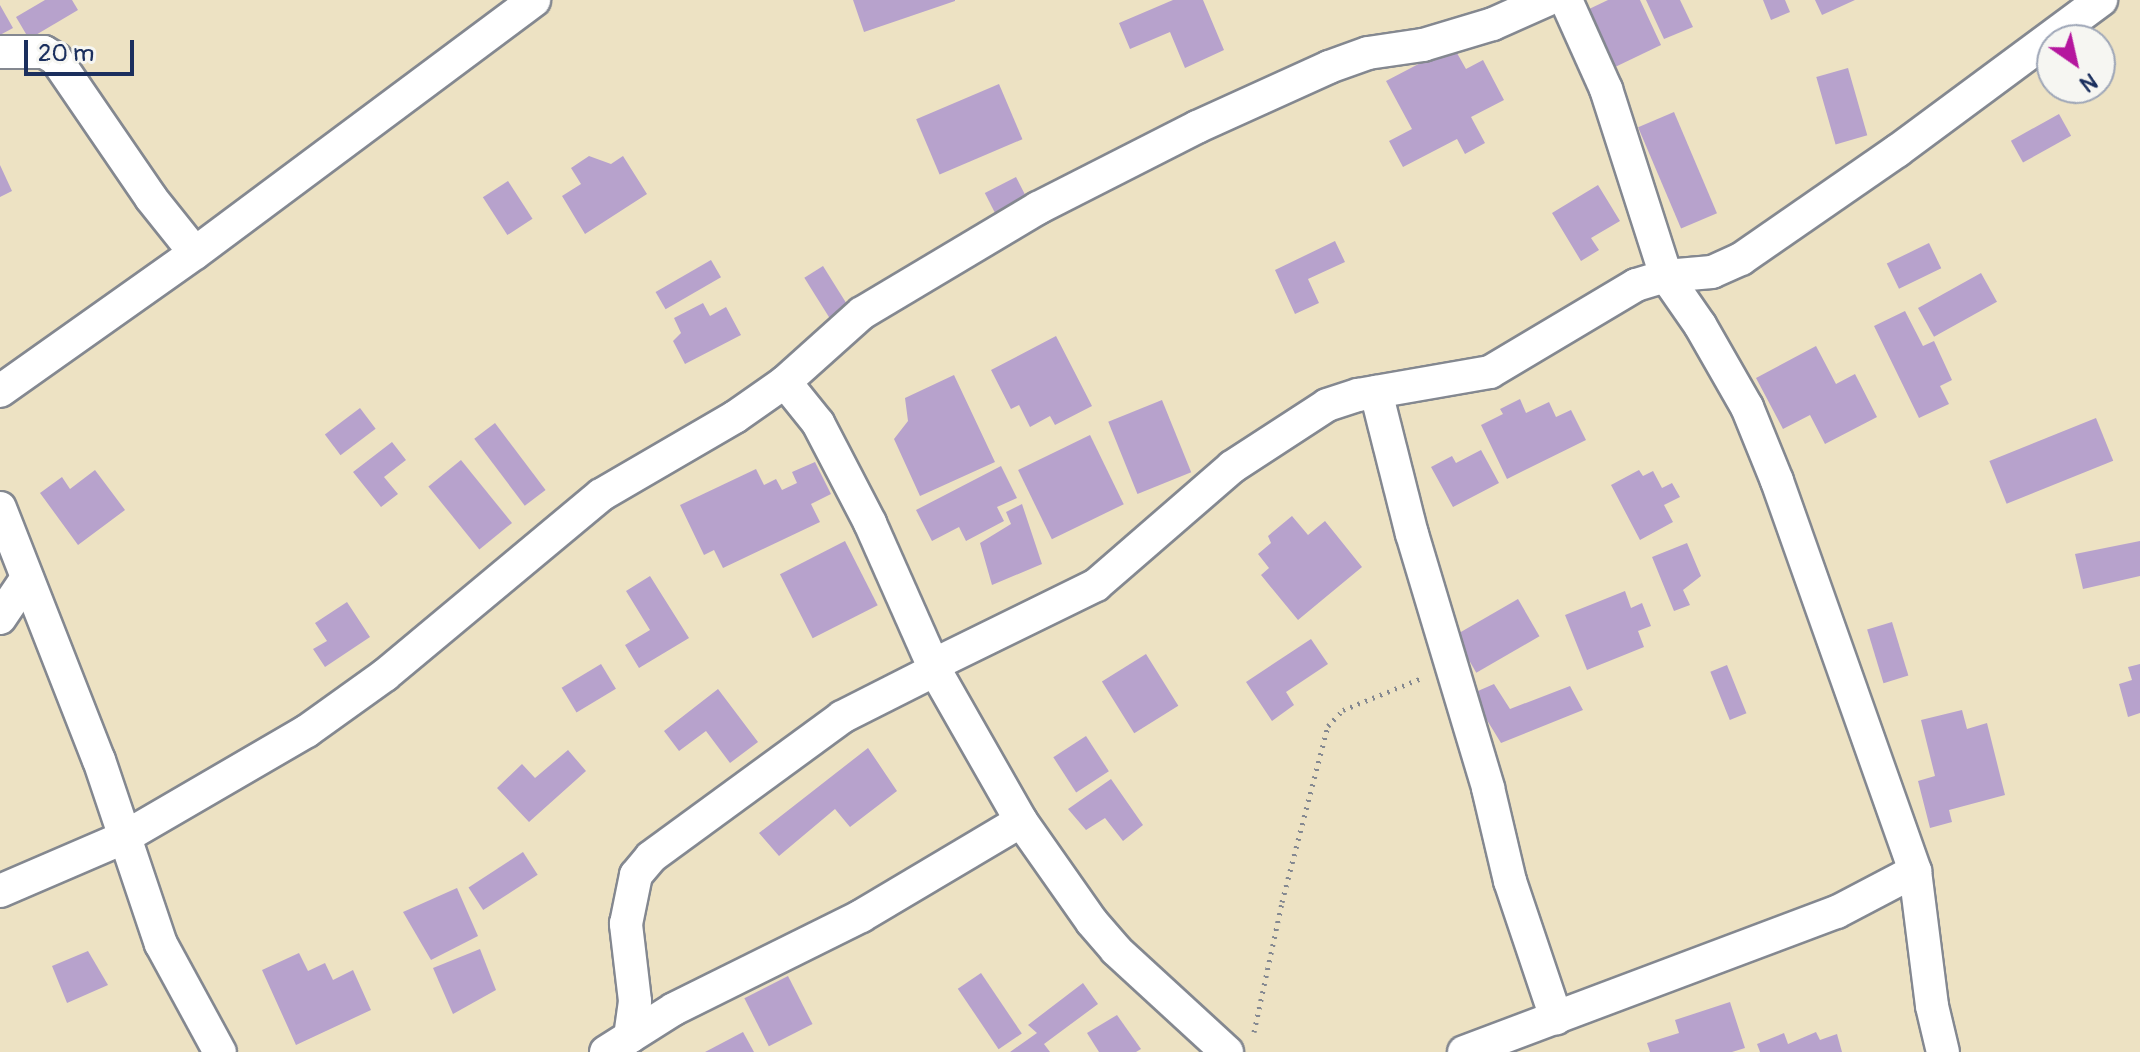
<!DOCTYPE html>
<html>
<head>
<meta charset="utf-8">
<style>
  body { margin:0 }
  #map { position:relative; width:2140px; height:1052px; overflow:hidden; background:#ede2c3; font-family:Pangolin,sans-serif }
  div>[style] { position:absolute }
  .building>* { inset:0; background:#b7a2cc; transform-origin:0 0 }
  .path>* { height:5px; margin-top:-2.5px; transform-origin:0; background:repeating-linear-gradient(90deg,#848890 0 2px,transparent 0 8px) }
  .roads { filter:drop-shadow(2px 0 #848890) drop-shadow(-2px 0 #848890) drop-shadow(0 2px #848890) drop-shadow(0 -2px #848890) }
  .minor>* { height:32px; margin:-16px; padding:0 16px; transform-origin:16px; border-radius:16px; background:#fff }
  span { translate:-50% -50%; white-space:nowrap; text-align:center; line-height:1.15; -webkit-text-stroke:6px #f6f6f2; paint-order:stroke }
  .north { position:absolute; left:2036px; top:24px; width:80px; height:80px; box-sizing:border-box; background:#f6f6f2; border:2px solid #9ea6b7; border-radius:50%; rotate:146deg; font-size:22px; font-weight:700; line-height:32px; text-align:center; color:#1b2f5e }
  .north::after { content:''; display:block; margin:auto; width:28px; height:36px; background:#b5179e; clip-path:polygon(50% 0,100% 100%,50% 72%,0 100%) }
  .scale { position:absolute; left:24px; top:40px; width:110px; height:36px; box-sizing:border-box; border:4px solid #1b2f5e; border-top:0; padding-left:10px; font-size:24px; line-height:28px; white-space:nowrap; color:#1b2f5e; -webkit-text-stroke:6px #f6f6f2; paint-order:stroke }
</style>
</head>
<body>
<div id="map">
  <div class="building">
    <div style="clip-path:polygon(45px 0,72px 0,78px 10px,29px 39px,16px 17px)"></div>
    <div style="clip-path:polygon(853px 0,955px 0,955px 1px,864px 32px)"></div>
    <div style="clip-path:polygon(1173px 0,1203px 0,1224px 50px,1185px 68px,1170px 32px,1130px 49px,1119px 23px)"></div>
    <div style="clip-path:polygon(1608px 0,1640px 0,1661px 45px,1613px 68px,1587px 10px)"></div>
    <div style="clip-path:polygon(1646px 0,1680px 0,1693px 27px,1664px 39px)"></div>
    <div style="clip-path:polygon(1763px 0,1785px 0,1790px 12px,1771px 20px)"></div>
    <div style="clip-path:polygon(1815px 0,1855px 0,1822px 15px)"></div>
    <div style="clip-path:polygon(0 5px,13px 28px,0 35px)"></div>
    <div style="clip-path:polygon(1453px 46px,1466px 69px,1483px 60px,1504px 100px,1471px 117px,1485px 143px,1465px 154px,1457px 139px,1403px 167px,1389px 141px,1412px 129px,1386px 81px)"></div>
    <div style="left:1848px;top:68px;width:70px;height:33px;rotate:74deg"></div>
    <div style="left:999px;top:84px;width:60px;height:90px;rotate:67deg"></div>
    <div style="left:1674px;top:112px;width:110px;height:39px;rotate:67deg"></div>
    <div style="left:2059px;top:114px;width:25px;height:55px;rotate:61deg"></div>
    <div style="clip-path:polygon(589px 156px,611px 164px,623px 156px,647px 194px,585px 234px,562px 196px,581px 184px,571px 168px)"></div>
    <div style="clip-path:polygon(0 165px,12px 191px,0 197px)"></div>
    <div style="left:1016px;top:177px;width:29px;height:35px;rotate:63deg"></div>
    <div style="left:508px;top:181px;width:45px;height:30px;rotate:57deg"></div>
    <div style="clip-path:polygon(1598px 185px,1620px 221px,1591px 238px,1599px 250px,1581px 261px,1552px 213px)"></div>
    <div style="clip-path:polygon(1335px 241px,1345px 262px,1308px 279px,1319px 303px,1295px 314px,1275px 270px)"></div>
    <div style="left:1929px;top:243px;width:28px;height:47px;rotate:64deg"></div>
    <div style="left:711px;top:260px;width:20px;height:64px;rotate:60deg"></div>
    <div style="left:823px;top:266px;width:47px;height:22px;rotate:58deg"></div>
    <div style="left:1981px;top:273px;width:33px;height:72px;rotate:61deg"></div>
    <div style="clip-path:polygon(703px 303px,710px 316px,726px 307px,741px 335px,685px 364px,673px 341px,681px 333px,674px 318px)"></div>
    <div style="clip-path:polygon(1905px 311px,1923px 346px,1934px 341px,1952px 380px,1940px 386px,1949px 404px,1919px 418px,1874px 326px)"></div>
    <div style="clip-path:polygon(1056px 336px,1092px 406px,1055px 425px,1050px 416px,1030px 427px,1019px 405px,1011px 409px,991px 370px)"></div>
    <div style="clip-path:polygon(1816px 346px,1836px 384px,1855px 374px,1877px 417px,1825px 444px,1810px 415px,1783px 429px,1756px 378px)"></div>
    <div style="clip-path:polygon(954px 375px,995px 462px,920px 496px,894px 439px,908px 421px,905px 398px)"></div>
    <div style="clip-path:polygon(1520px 399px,1526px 413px,1549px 402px,1556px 417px,1571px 410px,1586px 440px,1507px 479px,1481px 425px,1503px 414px,1500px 409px)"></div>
    <div style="left:1162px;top:400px;width:78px;height:58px;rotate:68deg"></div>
    <div style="left:360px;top:408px;width:26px;height:44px;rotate:53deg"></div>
    <div style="left:2096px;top:418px;width:46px;height:115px;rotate:68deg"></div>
    <div style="left:495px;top:423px;width:84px;height:26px;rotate:53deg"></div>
    <div style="left:1090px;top:435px;width:77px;height:80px;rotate:64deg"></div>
    <div style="clip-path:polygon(392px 442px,406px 460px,384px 477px,398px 494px,381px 507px,353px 472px)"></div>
    <div style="clip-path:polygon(1481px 450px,1499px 483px,1453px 507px,1431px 467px,1452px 456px,1456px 463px)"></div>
    <div style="left:461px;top:460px;width:81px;height:42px;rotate:51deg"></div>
    <div style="clip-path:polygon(815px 462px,831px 494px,811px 504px,820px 522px,723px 568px,714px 550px,704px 555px,680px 505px,756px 469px,764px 485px,776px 479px,782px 490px,797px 483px,792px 472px)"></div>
    <div style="clip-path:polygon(1001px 466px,1017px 498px,997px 507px,1004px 521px,966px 541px,959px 527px,932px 541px,916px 510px)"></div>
    <div style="clip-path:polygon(95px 470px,125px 510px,78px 545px,40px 493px,62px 477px,70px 489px)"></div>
    <div style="clip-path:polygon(1639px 470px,1643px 476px,1653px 471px,1662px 488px,1672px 483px,1680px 497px,1664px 505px,1673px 522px,1640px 540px,1611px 485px)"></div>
    <div style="clip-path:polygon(1022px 504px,1042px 564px,992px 585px,980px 543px,1011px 524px,1006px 512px)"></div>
    <div style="clip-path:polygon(1292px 516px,1308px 535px,1325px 521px,1362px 567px,1298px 620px,1261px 575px,1269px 568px,1258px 554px,1271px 543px,1268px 536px)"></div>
    <div style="left:845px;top:541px;width:72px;height:73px;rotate:63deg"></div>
    <div style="clip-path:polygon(2140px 541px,2140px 576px,2083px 589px,2075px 554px)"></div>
    <div style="clip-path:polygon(1687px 543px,1701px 576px,1683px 590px,1690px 605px,1674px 611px,1652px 557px)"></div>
    <div style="clip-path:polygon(650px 576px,689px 638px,639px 668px,625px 645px,650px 630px,626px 591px)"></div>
    <div style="clip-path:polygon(1625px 591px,1631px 608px,1642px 603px,1651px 626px,1638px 631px,1644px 647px,1587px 670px,1565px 615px)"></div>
    <div style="left:1518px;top:599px;width:43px;height:73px;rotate:60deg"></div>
    <div style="clip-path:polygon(347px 602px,370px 637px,325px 667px,313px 649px,327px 641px,315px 623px)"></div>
    <div style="left:1892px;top:622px;width:56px;height:26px;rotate:73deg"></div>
    <div style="clip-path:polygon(1311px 639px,1328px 664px,1286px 692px,1294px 705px,1272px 721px,1246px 682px)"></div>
    <div style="left:1146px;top:654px;width:61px;height:52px;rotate:58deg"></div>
    <div style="left:601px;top:664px;width:29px;height:46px;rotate:59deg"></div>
    <div style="clip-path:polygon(2140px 664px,2140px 713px,2128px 717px,2119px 684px,2132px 680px,2128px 667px)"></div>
    <div style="left:1727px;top:665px;width:52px;height:18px;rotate:68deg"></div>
    <div style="clip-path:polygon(1494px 684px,1510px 709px,1570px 686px,1583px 710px,1501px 743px,1471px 694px)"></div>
    <div style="clip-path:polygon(718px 689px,758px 742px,730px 763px,706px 731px,679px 751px,664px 731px)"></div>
    <div style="clip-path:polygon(1962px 710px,1967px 729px,1987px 723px,2005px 795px,1949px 810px,1952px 822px,1930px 828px,1918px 781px,1935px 776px,1921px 720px)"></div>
    <div style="left:1086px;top:736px;width:42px;height:39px;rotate:57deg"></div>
    <div style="clip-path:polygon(868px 748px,897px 791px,850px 827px,835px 809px,779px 856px,759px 833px)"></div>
    <div style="clip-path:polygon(568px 750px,586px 771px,529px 822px,497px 788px,522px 764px,535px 778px)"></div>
    <div style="clip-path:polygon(1111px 779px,1143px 825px,1123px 841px,1105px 818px,1086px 830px,1068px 809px)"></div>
    <div style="left:523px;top:852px;width:27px;height:65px;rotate:57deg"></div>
    <div style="clip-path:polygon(457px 888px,478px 936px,431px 960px,403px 912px)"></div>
    <div style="clip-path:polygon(480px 949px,496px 990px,453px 1014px,433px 968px)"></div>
    <div style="clip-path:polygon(88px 951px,108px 985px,67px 1003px,52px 966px)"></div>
    <div style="clip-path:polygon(299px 953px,308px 971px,325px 963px,333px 980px,353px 970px,371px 1010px,296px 1045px,262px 970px)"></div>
    <div style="left:981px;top:973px;width:73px;height:28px;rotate:56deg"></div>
    <div style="left:788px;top:976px;width:54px;height:49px;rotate:63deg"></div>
    <div style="clip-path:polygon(1083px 983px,1098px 1004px,1044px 1044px,1050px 1052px,1010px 1052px,1037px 1033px,1028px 1025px)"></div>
    <div style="clip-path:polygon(1730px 1002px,1745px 1048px,1732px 1052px,1650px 1052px,1647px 1043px,1679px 1033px,1675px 1020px)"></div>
    <div style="clip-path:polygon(1117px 1015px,1141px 1049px,1136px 1052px,1099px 1052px,1087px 1033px)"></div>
    <div style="clip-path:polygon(743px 1032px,754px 1052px,705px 1052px)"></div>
    <div style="clip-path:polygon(1816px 1032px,1820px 1040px,1837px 1034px,1842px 1052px,1760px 1052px,1757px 1044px,1784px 1033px,1788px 1044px)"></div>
  </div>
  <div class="path">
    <div style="left:1254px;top:1032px;width:133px;rotate:-77.8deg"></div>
    <div style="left:1282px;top:902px;width:182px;rotate:-75.4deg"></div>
    <div style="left:1328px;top:726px;width:22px;rotate:-47deg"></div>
    <div style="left:1343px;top:710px;width:85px;rotate:-22.1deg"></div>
  </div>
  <div class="roads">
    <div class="minor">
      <div style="left:1566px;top:0;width:98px;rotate:65.8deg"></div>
      <div style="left:1606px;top:89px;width:196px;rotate:72.2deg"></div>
      <div style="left:1666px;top:276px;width:60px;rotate:55.2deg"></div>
      <div style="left:1700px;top:325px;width:95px;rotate:60.2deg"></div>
      <div style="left:1747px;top:407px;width:80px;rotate:67.9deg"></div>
      <div style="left:1777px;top:481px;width:414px;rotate:70.5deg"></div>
      <div style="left:1915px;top:871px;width:136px;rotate:82.8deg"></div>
      <div style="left:1932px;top:1006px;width:47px;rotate:76.6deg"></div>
      <div style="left:0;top:52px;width:44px"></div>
      <div style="left:44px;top:52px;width:14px;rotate:30deg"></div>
      <div style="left:56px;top:59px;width:168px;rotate:55.6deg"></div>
      <div style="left:151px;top:198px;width:70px;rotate:51.3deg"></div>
      <div style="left:785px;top:382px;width:53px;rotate:51.2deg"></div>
      <div style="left:818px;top:423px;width:113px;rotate:62.5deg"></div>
      <div style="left:870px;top:523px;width:161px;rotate:66.1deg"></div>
      <div style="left:935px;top:670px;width:174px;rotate:60.3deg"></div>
      <div style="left:1021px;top:821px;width:123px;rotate:54.9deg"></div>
      <div style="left:1092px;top:922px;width:37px;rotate:49deg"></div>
      <div style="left:1116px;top:950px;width:151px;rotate:42.6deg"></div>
      <div style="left:0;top:391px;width:239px;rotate:-35.3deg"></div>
      <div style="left:195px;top:253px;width:423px;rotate:-36.7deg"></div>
      <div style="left:1376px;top:392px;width:146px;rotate:75.8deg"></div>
      <div style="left:1412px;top:534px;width:265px;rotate:73.3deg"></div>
      <div style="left:1488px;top:788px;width:96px;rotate:76.7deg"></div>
      <div style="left:1510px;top:881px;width:145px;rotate:71.4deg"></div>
      <div style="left:0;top:508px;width:271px;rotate:68.6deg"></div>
      <div style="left:99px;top:760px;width:194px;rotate:71.4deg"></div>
      <div style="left:161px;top:944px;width:123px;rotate:61.4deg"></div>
      <div style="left:0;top:618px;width:48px;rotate:-56deg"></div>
      <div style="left:933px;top:665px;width:182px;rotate:-26.1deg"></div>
      <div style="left:1096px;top:585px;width:180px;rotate:-40.9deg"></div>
      <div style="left:1232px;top:467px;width:113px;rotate:-33.1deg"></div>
      <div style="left:1327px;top:405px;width:33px;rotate:-18deg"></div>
      <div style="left:1358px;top:395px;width:134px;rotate:-9.9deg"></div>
      <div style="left:1490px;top:372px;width:170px;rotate:-30.8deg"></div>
      <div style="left:1636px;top:285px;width:31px;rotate:-17deg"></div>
      <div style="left:1666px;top:276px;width:46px;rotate:-5deg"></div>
      <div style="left:1712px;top:272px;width:32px;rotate:-24deg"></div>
      <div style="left:1741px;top:259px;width:190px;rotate:-34.7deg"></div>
      <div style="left:1897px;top:151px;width:254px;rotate:-36.5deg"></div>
      <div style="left:0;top:891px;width:134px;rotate:-23.3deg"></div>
      <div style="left:123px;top:838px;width:213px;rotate:-30.2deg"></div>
      <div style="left:307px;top:731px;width:96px;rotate:-35.7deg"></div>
      <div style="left:385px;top:675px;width:281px;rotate:-39.8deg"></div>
      <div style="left:601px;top:495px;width:155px;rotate:-30.2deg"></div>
      <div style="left:735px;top:417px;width:61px;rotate:-35deg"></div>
      <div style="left:785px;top:382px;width:103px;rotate:-41.9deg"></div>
      <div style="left:862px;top:313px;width:205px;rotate:-30.8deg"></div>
      <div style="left:1038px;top:208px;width:178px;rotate:-27deg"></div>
      <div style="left:1197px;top:127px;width:145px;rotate:-24.4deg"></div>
      <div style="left:1329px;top:67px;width:41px;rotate:-19.7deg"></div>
      <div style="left:1368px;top:53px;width:56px;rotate:-8.3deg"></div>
      <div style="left:1423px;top:45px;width:73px;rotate:-16.7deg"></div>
      <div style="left:1493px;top:24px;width:59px;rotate:-24deg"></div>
      <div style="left:630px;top:1037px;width:36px;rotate:-82deg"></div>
      <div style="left:635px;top:1001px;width:78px;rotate:-96.7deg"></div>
      <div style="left:626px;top:924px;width:50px;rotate:-78.5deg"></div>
      <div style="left:636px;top:875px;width:23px;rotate:-50deg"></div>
      <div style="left:651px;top:857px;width:237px;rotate:-36.2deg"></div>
      <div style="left:842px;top:717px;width:104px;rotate:-26.8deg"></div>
      <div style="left:606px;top:1052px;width:80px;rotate:-32.3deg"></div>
      <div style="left:674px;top:1009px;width:209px;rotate:-26.4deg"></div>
      <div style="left:861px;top:916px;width:186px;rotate:-30.7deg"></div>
      <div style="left:1464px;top:1052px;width:398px;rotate:-20.6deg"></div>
      <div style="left:1837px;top:912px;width:88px;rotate:-27.7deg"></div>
    </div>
  </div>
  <div class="north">N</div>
  <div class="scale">20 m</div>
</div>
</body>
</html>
